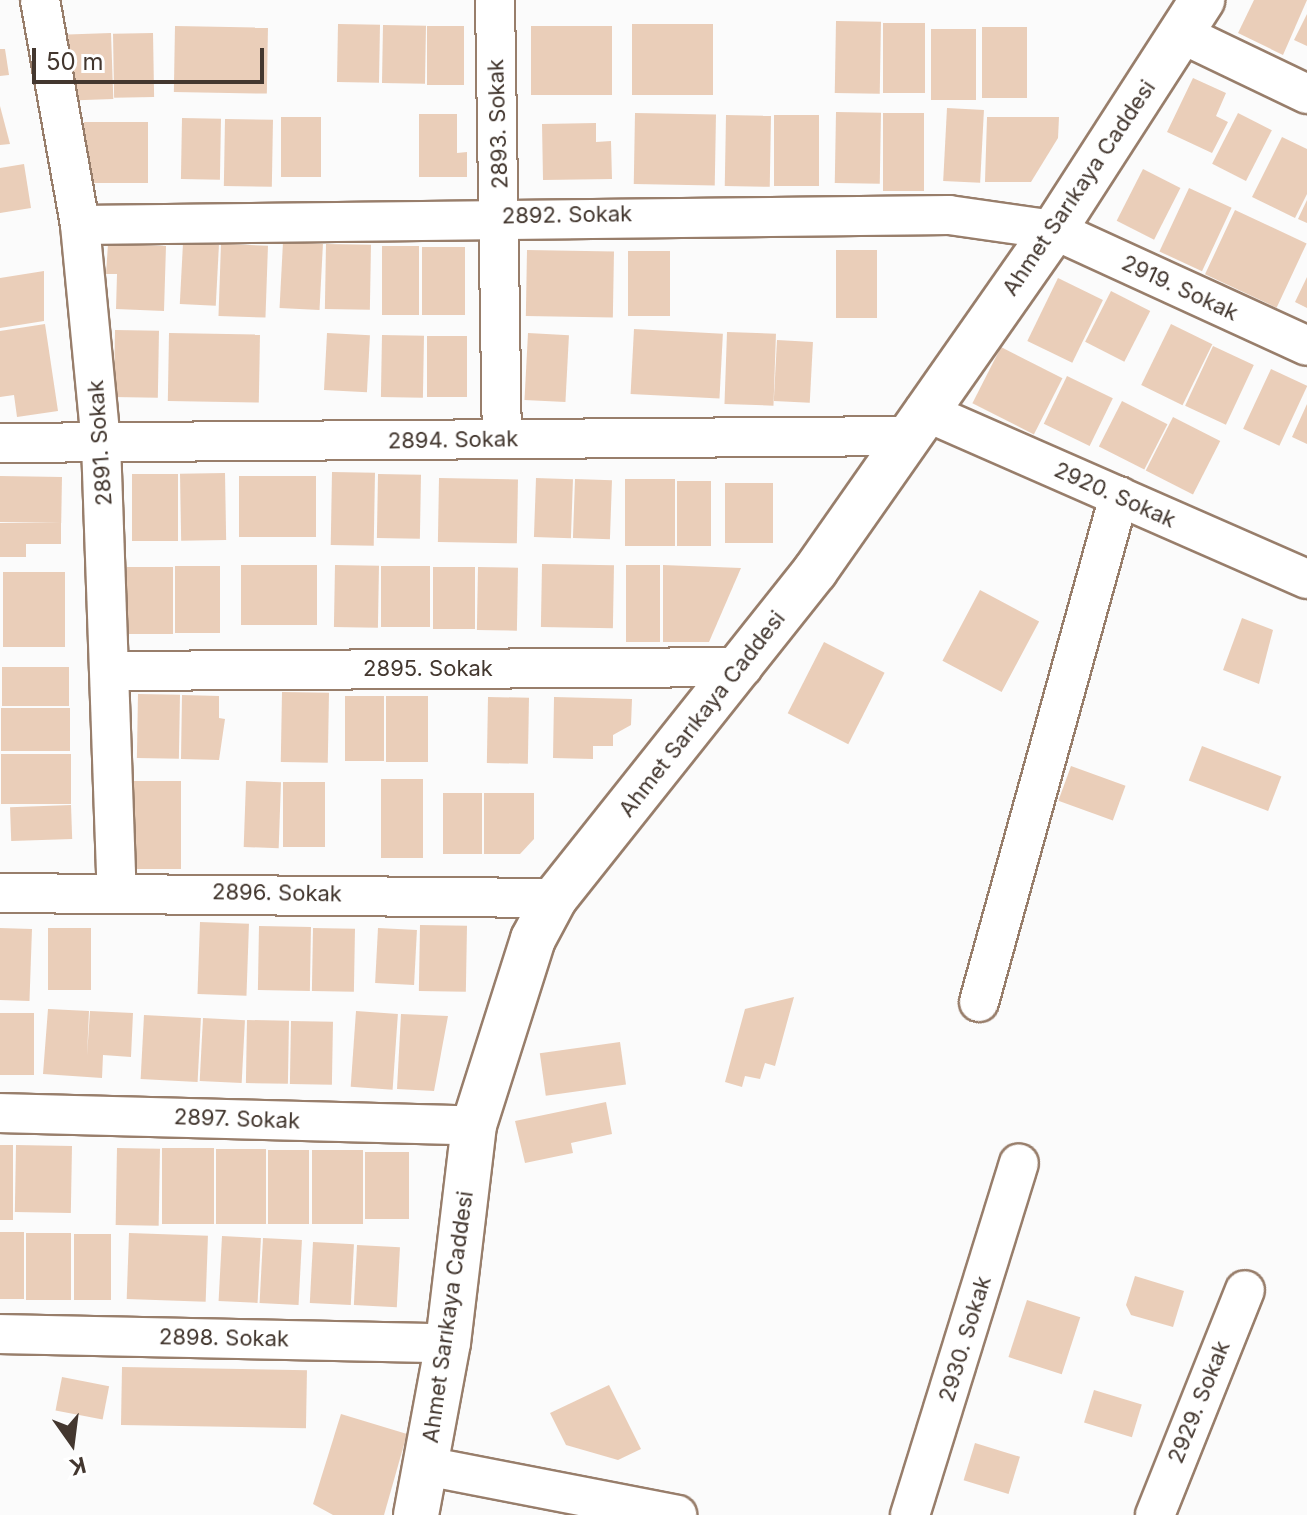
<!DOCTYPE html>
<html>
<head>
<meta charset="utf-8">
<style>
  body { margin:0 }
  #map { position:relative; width:1307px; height:1515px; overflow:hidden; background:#fbfbfb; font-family:Inter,sans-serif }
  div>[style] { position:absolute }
  .building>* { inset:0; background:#eaceb9; transform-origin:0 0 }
  .roads { filter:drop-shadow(2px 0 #987e6b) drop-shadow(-2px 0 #987e6b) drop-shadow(0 2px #987e6b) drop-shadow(0 -2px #987e6b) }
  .minor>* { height:38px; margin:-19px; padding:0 19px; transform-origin:19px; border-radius:19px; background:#fff }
  .secondary>* { height:44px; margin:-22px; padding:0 22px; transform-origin:22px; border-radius:22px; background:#fff }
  span { translate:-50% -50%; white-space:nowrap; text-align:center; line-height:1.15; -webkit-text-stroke:7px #fff; paint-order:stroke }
  .street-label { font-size:22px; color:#43372f }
  .north { position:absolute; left:32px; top:1403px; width:80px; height:80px; -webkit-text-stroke:6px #fff; paint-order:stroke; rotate:166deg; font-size:22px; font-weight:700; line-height:32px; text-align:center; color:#43372f }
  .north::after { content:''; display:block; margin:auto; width:28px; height:36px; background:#43372f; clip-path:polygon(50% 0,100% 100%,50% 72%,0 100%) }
  .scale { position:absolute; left:32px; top:48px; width:232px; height:36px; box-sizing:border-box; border:4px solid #43372f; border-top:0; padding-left:10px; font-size:24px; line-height:28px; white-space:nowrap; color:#43372f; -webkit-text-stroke:6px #fff; paint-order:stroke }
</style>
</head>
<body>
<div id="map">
  <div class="building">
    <div style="clip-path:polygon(1254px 0,1307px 0,1283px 55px,1238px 33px)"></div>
    <div style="clip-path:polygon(1307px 14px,1307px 46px,1294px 40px)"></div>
    <div style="left:836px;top:21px;width:45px;height:72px;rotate:1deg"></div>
    <div style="left:883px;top:23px;width:42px;height:70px"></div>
    <div style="left:338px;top:24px;width:42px;height:58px;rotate:1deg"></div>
    <div style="left:632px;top:24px;width:81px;height:71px"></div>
    <div style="left:383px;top:25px;width:43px;height:58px;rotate:1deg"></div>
    <div style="left:175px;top:26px;width:93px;height:66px;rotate:1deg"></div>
    <div style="left:427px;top:26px;width:37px;height:59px"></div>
    <div style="left:531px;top:26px;width:81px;height:69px"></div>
    <div style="left:982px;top:27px;width:45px;height:71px"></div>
    <div style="left:931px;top:29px;width:45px;height:71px"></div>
    <div style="left:111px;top:33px;width:66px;height:43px;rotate:88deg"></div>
    <div style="left:153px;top:33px;width:64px;height:40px;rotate:89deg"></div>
    <div style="clip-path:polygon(0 49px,5px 49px,9px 75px,0 76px)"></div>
    <div style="clip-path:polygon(1193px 78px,1226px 93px,1216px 116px,1228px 122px,1212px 153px,1167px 132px)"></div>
    <div style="clip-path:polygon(0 106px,10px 144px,0 145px)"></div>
    <div style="left:947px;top:108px;width:37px;height:73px;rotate:3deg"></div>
    <div style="left:836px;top:112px;width:45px;height:71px;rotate:1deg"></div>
    <div style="left:635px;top:113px;width:81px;height:71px;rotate:1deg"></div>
    <div style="left:883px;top:113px;width:41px;height:78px"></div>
    <div style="left:1238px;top:113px;width:38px;height:57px;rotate:27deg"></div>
    <div style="clip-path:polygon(419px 114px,457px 114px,457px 153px,467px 152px,467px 177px,419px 177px)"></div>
    <div style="left:726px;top:115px;width:45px;height:71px;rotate:1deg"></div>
    <div style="left:774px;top:115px;width:45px;height:71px"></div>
    <div style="left:281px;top:117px;width:40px;height:60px"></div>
    <div style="clip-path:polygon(987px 117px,1059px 117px,1058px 138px,1031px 182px,985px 182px)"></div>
    <div style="left:182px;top:118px;width:39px;height:61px;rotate:1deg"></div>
    <div style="left:225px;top:119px;width:48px;height:67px;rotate:1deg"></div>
    <div style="left:84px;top:122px;width:64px;height:61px"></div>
    <div style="clip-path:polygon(596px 123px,596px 142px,611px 141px,612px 179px,543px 180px,542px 124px)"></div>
    <div style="clip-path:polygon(1282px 137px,1307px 149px,1307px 194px,1295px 218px,1252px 197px)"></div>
    <div style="clip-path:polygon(24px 164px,31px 208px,0 213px,0 168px)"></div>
    <div style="left:1143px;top:169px;width:42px;height:58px;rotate:27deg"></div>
    <div style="left:1189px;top:188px;width:47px;height:70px;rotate:25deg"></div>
    <div style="clip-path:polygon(1307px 200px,1307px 223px,1298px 219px)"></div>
    <div style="left:1235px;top:210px;width:79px;height:71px;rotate:25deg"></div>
    <div style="left:283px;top:242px;width:40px;height:66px;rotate:3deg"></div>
    <div style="left:183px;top:243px;width:36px;height:61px;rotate:3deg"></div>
    <div style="clip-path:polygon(108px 244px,166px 246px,164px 311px,116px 309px,117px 274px,106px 274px)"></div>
    <div style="left:221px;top:244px;width:47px;height:72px;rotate:2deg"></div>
    <div style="left:326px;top:244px;width:45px;height:65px;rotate:1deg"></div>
    <div style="left:382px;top:246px;width:37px;height:69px"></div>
    <div style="left:422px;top:247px;width:43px;height:68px"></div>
    <div style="left:527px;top:250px;width:87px;height:66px;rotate:1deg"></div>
    <div style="left:836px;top:250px;width:41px;height:68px"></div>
    <div style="left:628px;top:251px;width:42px;height:65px"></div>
    <div style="clip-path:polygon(44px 271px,44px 321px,0 328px,0 278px)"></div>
    <div style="clip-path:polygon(1307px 277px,1307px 308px,1295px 302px)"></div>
    <div style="left:1058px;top:278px;width:50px;height:70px;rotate:26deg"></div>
    <div style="left:1111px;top:291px;width:44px;height:57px;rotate:27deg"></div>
    <div style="clip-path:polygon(45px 324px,58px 411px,17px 417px,14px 395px,0 397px,0 331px)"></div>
    <div style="left:1171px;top:324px;width:46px;height:68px;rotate:26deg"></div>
    <div style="left:634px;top:329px;width:89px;height:65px;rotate:3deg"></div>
    <div style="left:115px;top:330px;width:44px;height:67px;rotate:1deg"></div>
    <div style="left:727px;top:332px;width:49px;height:72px;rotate:2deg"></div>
    <div style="left:169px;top:333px;width:91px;height:68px;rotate:1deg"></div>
    <div style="left:327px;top:333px;width:43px;height:57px;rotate:3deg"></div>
    <div style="left:528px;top:333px;width:41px;height:67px;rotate:3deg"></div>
    <div style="left:382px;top:335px;width:42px;height:62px;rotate:1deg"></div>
    <div style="left:427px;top:336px;width:40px;height:61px"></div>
    <div style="left:777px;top:340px;width:36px;height:61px;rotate:3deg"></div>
    <div style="left:1213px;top:346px;width:45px;height:66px;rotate:25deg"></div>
    <div style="left:1001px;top:347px;width:69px;height:63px;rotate:27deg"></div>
    <div style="left:1271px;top:369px;width:40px;height:66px;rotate:25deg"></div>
    <div style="left:1067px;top:376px;width:51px;height:53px;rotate:26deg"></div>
    <div style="left:1122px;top:401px;width:51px;height:51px;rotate:27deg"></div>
    <div style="clip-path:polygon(1307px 404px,1307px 444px,1292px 437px)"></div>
    <div style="left:1173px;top:417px;width:53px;height:60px;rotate:27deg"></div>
    <div style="left:332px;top:472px;width:43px;height:73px;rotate:1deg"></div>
    <div style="left:225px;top:473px;width:67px;height:45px;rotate:89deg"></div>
    <div style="left:132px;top:474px;width:46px;height:67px"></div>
    <div style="left:378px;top:474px;width:43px;height:64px;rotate:1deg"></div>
    <div style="left:0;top:476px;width:62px;height:46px;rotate:1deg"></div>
    <div style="left:239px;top:476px;width:77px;height:61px"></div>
    <div style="left:439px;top:478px;width:79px;height:64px;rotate:1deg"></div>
    <div style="left:536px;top:478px;width:37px;height:59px;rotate:2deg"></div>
    <div style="left:575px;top:479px;width:37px;height:59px;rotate:2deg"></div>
    <div style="left:625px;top:479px;width:50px;height:67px"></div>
    <div style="left:677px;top:481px;width:34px;height:65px"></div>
    <div style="left:725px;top:483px;width:48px;height:60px"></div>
    <div style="clip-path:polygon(0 523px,61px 523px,61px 544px,26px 544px,26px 557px,0 557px)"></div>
    <div style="left:542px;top:564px;width:72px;height:63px;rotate:1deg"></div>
    <div style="left:241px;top:565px;width:76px;height:60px"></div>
    <div style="left:335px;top:565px;width:44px;height:62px;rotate:1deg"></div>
    <div style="left:626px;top:565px;width:34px;height:77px"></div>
    <div style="clip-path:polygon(663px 565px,741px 568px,709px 642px,663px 642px)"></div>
    <div style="left:175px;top:566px;width:45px;height:67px"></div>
    <div style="left:381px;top:566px;width:49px;height:61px"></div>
    <div style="left:173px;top:567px;width:67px;height:46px;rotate:90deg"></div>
    <div style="left:433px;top:567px;width:42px;height:62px"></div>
    <div style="left:478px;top:567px;width:40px;height:63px;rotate:1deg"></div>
    <div style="left:65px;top:572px;width:75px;height:62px;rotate:90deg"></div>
    <div style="left:980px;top:590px;width:67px;height:80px;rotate:28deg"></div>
    <div style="clip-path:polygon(1242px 618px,1273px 630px,1259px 684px,1223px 670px)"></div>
    <div style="left:824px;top:642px;width:68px;height:80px;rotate:27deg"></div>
    <div style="left:2px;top:667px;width:67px;height:39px"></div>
    <div style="left:282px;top:692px;width:47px;height:70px;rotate:1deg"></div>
    <div style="left:138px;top:694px;width:42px;height:64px;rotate:1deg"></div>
    <div style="clip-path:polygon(182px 695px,219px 696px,219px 718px,225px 719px,219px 760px,181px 759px)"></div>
    <div style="left:345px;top:696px;width:39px;height:65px"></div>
    <div style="left:386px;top:696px;width:42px;height:66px"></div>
    <div style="left:488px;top:697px;width:41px;height:66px;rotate:1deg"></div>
    <div style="clip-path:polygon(554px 697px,632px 699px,631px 725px,613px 735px,613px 746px,593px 746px,593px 759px,553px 758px)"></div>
    <div style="left:70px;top:708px;width:43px;height:69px;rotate:90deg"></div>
    <div style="left:1202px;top:746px;width:85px;height:37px;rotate:21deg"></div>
    <div style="left:1px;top:754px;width:70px;height:50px"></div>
    <div style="left:1071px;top:766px;width:58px;height:37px;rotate:20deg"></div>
    <div style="left:381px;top:779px;width:42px;height:79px"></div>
    <div style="left:133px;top:781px;width:48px;height:88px"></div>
    <div style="left:246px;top:781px;width:35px;height:66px;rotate:2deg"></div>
    <div style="left:283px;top:782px;width:42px;height:65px"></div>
    <div style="left:443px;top:793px;width:39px;height:61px"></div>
    <div style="clip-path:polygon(484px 793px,534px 793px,534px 839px,520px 854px,484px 854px)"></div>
    <div style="left:71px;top:805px;width:34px;height:61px;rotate:88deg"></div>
    <div style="left:200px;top:922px;width:49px;height:72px;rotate:2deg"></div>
    <div style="left:420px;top:925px;width:47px;height:66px;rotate:1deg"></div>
    <div style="left:259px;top:926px;width:52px;height:64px;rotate:1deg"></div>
    <div style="left:0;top:928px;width:32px;height:72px;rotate:2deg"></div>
    <div style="left:48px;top:928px;width:43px;height:62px"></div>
    <div style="left:313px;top:928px;width:42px;height:63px;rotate:1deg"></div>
    <div style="left:378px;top:928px;width:39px;height:55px;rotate:3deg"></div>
    <div style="clip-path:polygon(794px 997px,775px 1066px,765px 1063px,760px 1079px,745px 1076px,742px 1087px,725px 1082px,745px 1009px)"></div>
    <div style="clip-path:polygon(48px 1009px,89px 1011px,87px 1056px,90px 1011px,133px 1013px,131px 1057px,103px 1055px,102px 1078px,43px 1074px)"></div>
    <div style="left:356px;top:1011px;width:42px;height:76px;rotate:4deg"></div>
    <div style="left:0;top:1013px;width:34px;height:62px"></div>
    <div style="clip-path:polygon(401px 1014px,448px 1016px,434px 1091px,397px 1089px)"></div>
    <div style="left:144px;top:1015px;width:57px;height:64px;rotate:3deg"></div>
    <div style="left:203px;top:1018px;width:42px;height:63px;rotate:3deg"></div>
    <div style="left:247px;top:1020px;width:42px;height:63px;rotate:1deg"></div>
    <div style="left:291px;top:1021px;width:42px;height:63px;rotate:1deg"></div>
    <div style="left:620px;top:1042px;width:43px;height:81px;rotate:82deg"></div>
    <div style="clip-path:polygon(606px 1102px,612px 1134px,571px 1143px,573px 1153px,525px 1163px,515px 1121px)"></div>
    <div style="left:0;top:1145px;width:13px;height:75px"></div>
    <div style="left:16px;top:1145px;width:56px;height:67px;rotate:1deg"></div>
    <div style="left:117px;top:1148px;width:43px;height:77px;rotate:1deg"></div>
    <div style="left:214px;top:1148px;width:76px;height:52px;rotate:90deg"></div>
    <div style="left:216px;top:1149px;width:50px;height:75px"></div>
    <div style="left:268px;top:1150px;width:41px;height:74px"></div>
    <div style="left:312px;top:1150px;width:51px;height:74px"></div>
    <div style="left:365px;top:1152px;width:44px;height:67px"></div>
    <div style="left:0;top:1232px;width:24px;height:67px"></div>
    <div style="left:26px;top:1233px;width:45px;height:67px"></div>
    <div style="left:129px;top:1233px;width:79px;height:66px;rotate:2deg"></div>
    <div style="left:74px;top:1234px;width:37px;height:66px"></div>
    <div style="left:222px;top:1236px;width:39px;height:65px;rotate:3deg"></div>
    <div style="left:263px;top:1238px;width:39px;height:65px;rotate:3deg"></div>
    <div style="left:313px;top:1242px;width:41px;height:61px;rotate:3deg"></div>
    <div style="left:357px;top:1245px;width:43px;height:60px;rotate:3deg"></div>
    <div style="clip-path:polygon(1135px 1276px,1184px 1291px,1173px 1327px,1131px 1315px,1126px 1305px)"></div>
    <div style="left:1027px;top:1300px;width:56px;height:60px;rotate:18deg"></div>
    <div style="left:122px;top:1367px;width:185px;height:58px;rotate:1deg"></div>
    <div style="left:62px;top:1377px;width:48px;height:34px;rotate:11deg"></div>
    <div style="clip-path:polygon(609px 1385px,641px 1449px,618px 1460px,566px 1445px,550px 1413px)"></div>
    <div style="left:1094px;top:1390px;width:50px;height:34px;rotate:17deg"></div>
    <div style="clip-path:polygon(341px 1414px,407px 1434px,384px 1515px,333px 1515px,313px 1504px)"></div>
    <div style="left:975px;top:1443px;width:47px;height:39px;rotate:17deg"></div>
  </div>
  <div class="roads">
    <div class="minor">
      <div style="left:40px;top:0;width:229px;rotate:79.9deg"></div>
      <div style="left:80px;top:225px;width:219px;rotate:84.5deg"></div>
      <div style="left:101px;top:443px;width:447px;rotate:88deg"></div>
      <div style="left:495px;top:0;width:439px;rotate:89.1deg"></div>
      <div style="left:1182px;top:34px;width:139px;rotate:25.6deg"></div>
      <div style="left:80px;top:225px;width:869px;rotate:-0.66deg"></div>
      <div style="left:949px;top:215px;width:106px;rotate:8.1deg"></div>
      <div style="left:1054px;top:230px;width:278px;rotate:24.6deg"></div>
      <div style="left:924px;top:411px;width:418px;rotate:23.7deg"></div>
      <div style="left:0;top:443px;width:905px;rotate:-0.44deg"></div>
      <div style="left:113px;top:671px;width:630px;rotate:-0.36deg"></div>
      <div style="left:0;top:893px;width:555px;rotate:0.52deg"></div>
      <div style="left:979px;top:1002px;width:525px;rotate:-74.53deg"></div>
      <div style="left:0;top:1113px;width:474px;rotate:1.5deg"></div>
      <div style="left:0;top:1334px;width:448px;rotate:1.2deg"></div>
      <div style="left:426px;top:1466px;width:256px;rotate:11deg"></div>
      <div style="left:910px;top:1515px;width:368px;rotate:-72.8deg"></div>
      <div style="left:1155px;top:1515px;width:242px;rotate:-68.2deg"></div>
    </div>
    <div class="secondary">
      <div style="left:416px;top:1515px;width:175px;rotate:-79.5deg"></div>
      <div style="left:448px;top:1343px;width:220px;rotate:-83.2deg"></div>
      <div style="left:474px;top:1125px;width:195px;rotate:-72.4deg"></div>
      <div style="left:533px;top:939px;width:47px;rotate:-61.8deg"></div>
      <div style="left:555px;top:898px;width:418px;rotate:-51.5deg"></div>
      <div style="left:815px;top:571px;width:416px;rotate:-55deg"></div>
      <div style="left:1054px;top:230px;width:274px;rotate:-57.2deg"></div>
    </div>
  </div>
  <div class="street-label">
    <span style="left:498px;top:124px;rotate:-92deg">2893. Sokak</span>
    <span style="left:1079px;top:188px;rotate:-56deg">Ahmet Sarıkaya Caddesi</span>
    <span style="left:567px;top:215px;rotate:-1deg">2892. Sokak</span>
    <span style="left:1180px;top:288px;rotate:25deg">2919. Sokak</span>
    <span style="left:453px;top:440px;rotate:-1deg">2894. Sokak</span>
    <span style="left:100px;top:443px;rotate:-94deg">2891. Sokak</span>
    <span style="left:1115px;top:495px;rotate:24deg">2920. Sokak</span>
    <span style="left:428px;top:669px">2895. Sokak</span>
    <span style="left:702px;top:714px;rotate:-52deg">Ahmet Sarıkaya Caddesi</span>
    <span style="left:277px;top:893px;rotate:1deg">2896. Sokak</span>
    <span style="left:237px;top:1119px;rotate:2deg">2897. Sokak</span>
    <span style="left:448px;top:1317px;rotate:-82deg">Ahmet Sarıkaya Caddesi</span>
    <span style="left:224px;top:1338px;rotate:1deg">2898. Sokak</span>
    <span style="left:965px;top:1339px;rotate:-73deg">2930. Sokak</span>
    <span style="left:1199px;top:1402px;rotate:-68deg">2929. Sokak</span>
  </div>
  <div class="north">K</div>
  <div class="scale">50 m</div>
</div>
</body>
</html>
